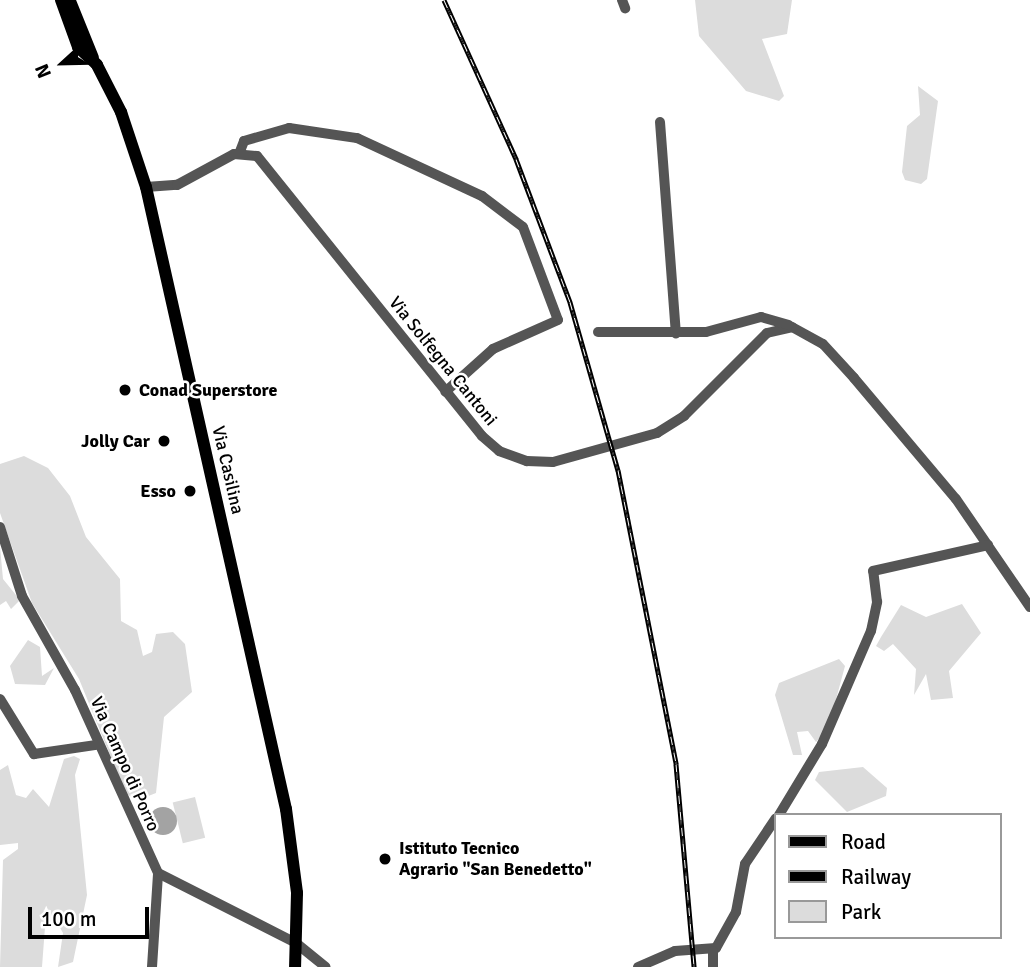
<!DOCTYPE html>
<html>
<head>
<meta charset="utf-8">
<style>
  body { margin:0 }
  #map { position:relative; width:1030px; height:967px; overflow:hidden; background:#fff; font-family:Signika,sans-serif }
  div>[style] { position:absolute }
  .green>* { inset:0; background:#dcdcdc; transform-origin:0 0 }
  .water>* { inset:0; background:#a3a3a3 }
  .round { border-radius:50% }
  .minor>* { height:10px; margin:-5px; padding:0 5px; transform-origin:5px; border-radius:5px; background:#555 }
  .major>* { height:12px; margin:-6px; padding:0 6px; transform-origin:6px; border-radius:6px; background:#000 }
  .rail>* { height:5px; margin-top:-2.5px; transform-origin:0; background:repeating-linear-gradient(90deg,#fff 0 8px,#000 0 16px); box-sizing:border-box; border-block:2px solid #000 }
  .dots>* { width:19px; height:19px; translate:-50% -50%; box-sizing:border-box; border:4px solid #fff; border-radius:50% }
  span { translate:-50% -50%; white-space:nowrap; text-align:center; line-height:1.15; -webkit-text-stroke:5px #fff; paint-order:stroke }
  .street-label { font-size:18px; color:#000 }
  .poi-label { font-size:18px; color:#000; font-weight:700 }
  .left { translate:0 -50%; text-align:left }
  .right { translate:-100% -50%; text-align:right }
  .legend { position:absolute; left:774px; top:813px; width:228px; height:126px; box-sizing:border-box; background:#fff; border:2px solid #999; margin:0; padding:9px 12px; list-style:none; font-size:21px; color:#000 }
  .legend li { display:flex; align-items:center; gap:14px; height:35px }
  .legend b { width:35px; border:2px solid #999 }
  .north { position:absolute; left:28px; top:28px; width:70px; height:70px; -webkit-text-stroke:5px #fff; paint-order:stroke; rotate:248deg; font-size:19px; font-weight:700; line-height:28px; text-align:center; color:#000 }
  .north::after { content:''; display:block; margin:auto; width:24px; height:32px; background:#000; clip-path:polygon(50% 0,100% 100%,50% 72%,0 100%) }
  .scale { position:absolute; left:28px; top:907px; width:121px; height:32px; box-sizing:border-box; border:4px solid #000; border-top:0; padding-left:9px; font-size:21px; line-height:24px; white-space:nowrap; color:#000; -webkit-text-stroke:5px #fff; paint-order:stroke }
</style>
</head>
<body>
<div id="map">
  <div class="green">
    <div style="clip-path:polygon(695px 0,792px 0,787px 34px,762px 39px,784px 96px,779px 101px,746px 91px,699px 36px)"></div>
    <div style="clip-path:polygon(918px 86px,938px 101px,927px 179px,921px 184px,905px 180px,902px 172px,907px 126px,920px 115px)"></div>
    <div style="clip-path:polygon(24px 456px,48px 468px,70px 496px,86px 537px,120px 579px,121px 621px,137px 630px,143px 656px,152px 652px,156px 634px,173px 632px,185px 644px,192px 692px,164px 717px,156px 793px,138px 800px,126px 794px,79px 679px,32px 603px,0 513px,0 464px)"></div>
    <div style="clip-path:polygon(0 547px,3px 579px,20px 600px,11px 609px,6px 601px,0 605px)"></div>
    <div style="clip-path:polygon(962px 604px,981px 633px,949px 671px,953px 698px,931px 700px,926px 674px,914px 695px,916px 669px,893px 644px,884px 651px,876px 646px,881px 637px,901px 605px,926px 617px)"></div>
    <div style="clip-path:polygon(28px 640px,40px 647px,42px 676px,54px 668px,45px 685px,15px 684px,10px 666px)"></div>
    <div style="clip-path:polygon(839px 659px,845px 666px,828px 729px,816px 742px,808px 731px,797px 732px,802px 755px,793px 755px,775px 695px,779px 683px)"></div>
    <div style="clip-path:polygon(74px 756px,80px 759px,75px 775px,87px 895px,73px 962px,58px 967px,63px 933px,55px 919px,45px 927px,42px 967px,0 967px,3px 860px,18px 849px,18px 843px,0 845px,0 770px,8px 765px,16px 795px,26px 798px,33px 789px,49px 807px,64px 759px)"></div>
    <div style="clip-path:polygon(863px 767px,887px 788px,886px 796px,847px 812px,815px 780px,819px 772px)"></div>
    <div style="left:195px;top:797px;width:42px;height:23px;rotate:76deg"></div>
  </div>
  <div class="water">
    <div class="round" style="left:149px;top:807px;width:28px;height:28px"></div>
  </div>
  <div class="minor">
    <div style="left:622px;top:0;width:9px;rotate:69deg"></div>
    <div style="left:660px;top:122px;width:212px;rotate:85.7deg"></div>
    <div style="left:239px;top:154px;width:14px;rotate:-69deg"></div>
    <div style="left:244px;top:141px;width:47px;rotate:-16.1deg"></div>
    <div style="left:289px;top:128px;width:69px;rotate:8.4deg"></div>
    <div style="left:357px;top:138px;width:138px;rotate:24.9deg"></div>
    <div style="left:482px;top:196px;width:51px;rotate:37.1deg"></div>
    <div style="left:523px;top:227px;width:99px;rotate:69.4deg"></div>
    <div style="left:558px;top:320px;width:71px;rotate:156deg"></div>
    <div style="left:493px;top:349px;width:64px;rotate:138.1deg"></div>
    <div style="left:146px;top:187px;width:31px;rotate:-4deg"></div>
    <div style="left:177px;top:185px;width:65px;rotate:-28.5deg"></div>
    <div style="left:234px;top:154px;width:23px;rotate:5deg"></div>
    <div style="left:257px;top:156px;width:359px;rotate:51.2deg"></div>
    <div style="left:482px;top:436px;width:23px;rotate:41deg"></div>
    <div style="left:499px;top:451px;width:30px;rotate:20deg"></div>
    <div style="left:527px;top:461px;width:26px;rotate:2deg"></div>
    <div style="left:553px;top:462px;width:108px;rotate:-15.6deg"></div>
    <div style="left:657px;top:433px;width:32px;rotate:-32deg"></div>
    <div style="left:684px;top:416px;width:117px;rotate:-45deg"></div>
    <div style="left:767px;top:333px;width:26px;rotate:-13deg"></div>
    <div style="left:792px;top:327px;width:35px;rotate:29deg"></div>
    <div style="left:823px;top:344px;width:46px;rotate:47.6deg"></div>
    <div style="left:854px;top:378px;width:158px;rotate:49.9deg"></div>
    <div style="left:956px;top:499px;width:131px;rotate:55.6deg"></div>
    <div style="left:598px;top:332px;width:108px"></div>
    <div style="left:706px;top:332px;width:57px;rotate:-15.3deg"></div>
    <div style="left:761px;top:317px;width:29px;rotate:16deg"></div>
    <div style="left:0;top:527px;width:72px;rotate:72.3deg"></div>
    <div style="left:22px;top:596px;width:108px;rotate:60.6deg"></div>
    <div style="left:75px;top:690px;width:201px;rotate:65.6deg"></div>
    <div style="left:158px;top:873px;width:155px;rotate:26.9deg"></div>
    <div style="left:296px;top:943px;width:38px;rotate:39deg"></div>
    <div style="left:0;top:699px;width:65px;rotate:58.3deg"></div>
    <div style="left:34px;top:754px;width:63px;rotate:-8.3deg"></div>
    <div style="left:779px;top:815px;width:83px;rotate:-58.8deg"></div>
    <div style="left:822px;top:744px;width:123px;rotate:-66.6deg"></div>
    <div style="left:871px;top:631px;width:30px;rotate:-78deg"></div>
    <div style="left:877px;top:602px;width:31px;rotate:-97deg"></div>
    <div style="left:873px;top:571px;width:118px;rotate:-12.7deg"></div>
    <div style="left:152px;top:967px;width:94px;rotate:-86.3deg"></div>
    <div style="left:638px;top:967px;width:40px;rotate:-23.4deg"></div>
    <div style="left:675px;top:951px;width:41px;rotate:-4.2deg"></div>
    <div style="left:716px;top:948px;width:41px;rotate:-60.9deg"></div>
    <div style="left:736px;top:912px;width:49px;rotate:-79.4deg"></div>
    <div style="left:745px;top:864px;width:55px;rotate:-56deg"></div>
    <div style="left:713px;top:967px;width:16px;rotate:-90deg"></div>
  </div>
  <div class="major">
    <div style="left:61px;top:0;width:50px;rotate:70.1deg"></div>
    <div style="left:78px;top:47px;width:26px;rotate:43deg"></div>
    <div style="left:97px;top:65px;width:53px;rotate:62.9deg"></div>
    <div style="left:121px;top:112px;width:79px;rotate:71.6deg"></div>
    <div style="left:146px;top:187px;width:638px;rotate:77.32deg"></div>
    <div style="left:286px;top:809px;width:85px;rotate:82.5deg"></div>
    <div style="left:297px;top:893px;width:74px;rotate:91.5deg"></div>
    <div style="left:70px;top:1px;width:61px;rotate:68deg"></div>
  </div>
  <div class="rail">
    <div style="left:444px;top:0;width:175px;rotate:65.6deg"></div>
    <div style="left:516px;top:159px;width:153px;rotate:69.3deg"></div>
    <div style="left:570px;top:302px;width:175px;rotate:74.1deg"></div>
    <div style="left:618px;top:470px;width:300px;rotate:78.8deg"></div>
    <div style="left:676px;top:764px;width:204px;rotate:84.9deg"></div>
  </div>
  <div class="dots">
    <div style="left:125px;top:390px;background:#000"></div>
    <div style="left:164px;top:441px;background:#000"></div>
    <div style="left:190px;top:491px;background:#000"></div>
    <div style="left:385px;top:859px;background:#000"></div>
  </div>
  <div class="street-label">
    <span style="left:443px;top:361px;rotate:51deg">Via Solfegna Cantoni</span>
    <span style="left:228px;top:470px;rotate:77deg">Via Casilina</span>
    <span style="left:125px;top:764px;rotate:66deg">Via Campo di Porro</span>
  </div>
  <div class="poi-label">
    <span class="left" style="left:139px;top:390px">Conad Superstore</span>
    <span class="right" style="left:150px;top:441px">Jolly Car</span>
    <span class="right" style="left:176px;top:491px">Esso</span>
    <span class="left" style="left:399px;top:859px">Istituto Tecnico<br>Agrario "San Benedetto"</span>
  </div>
  <ul class="legend">
  <li><b style="height:9px;background:#000"></b>Road</li>
  <li><b style="height:9px;background:#000"></b>Railway</li>
  <li><b style="height:19px;background:#dcdcdc"></b>Park</li>
  </ul>
  <div class="north">N</div>
  <div class="scale">100 m</div>
</div>
</body>
</html>
